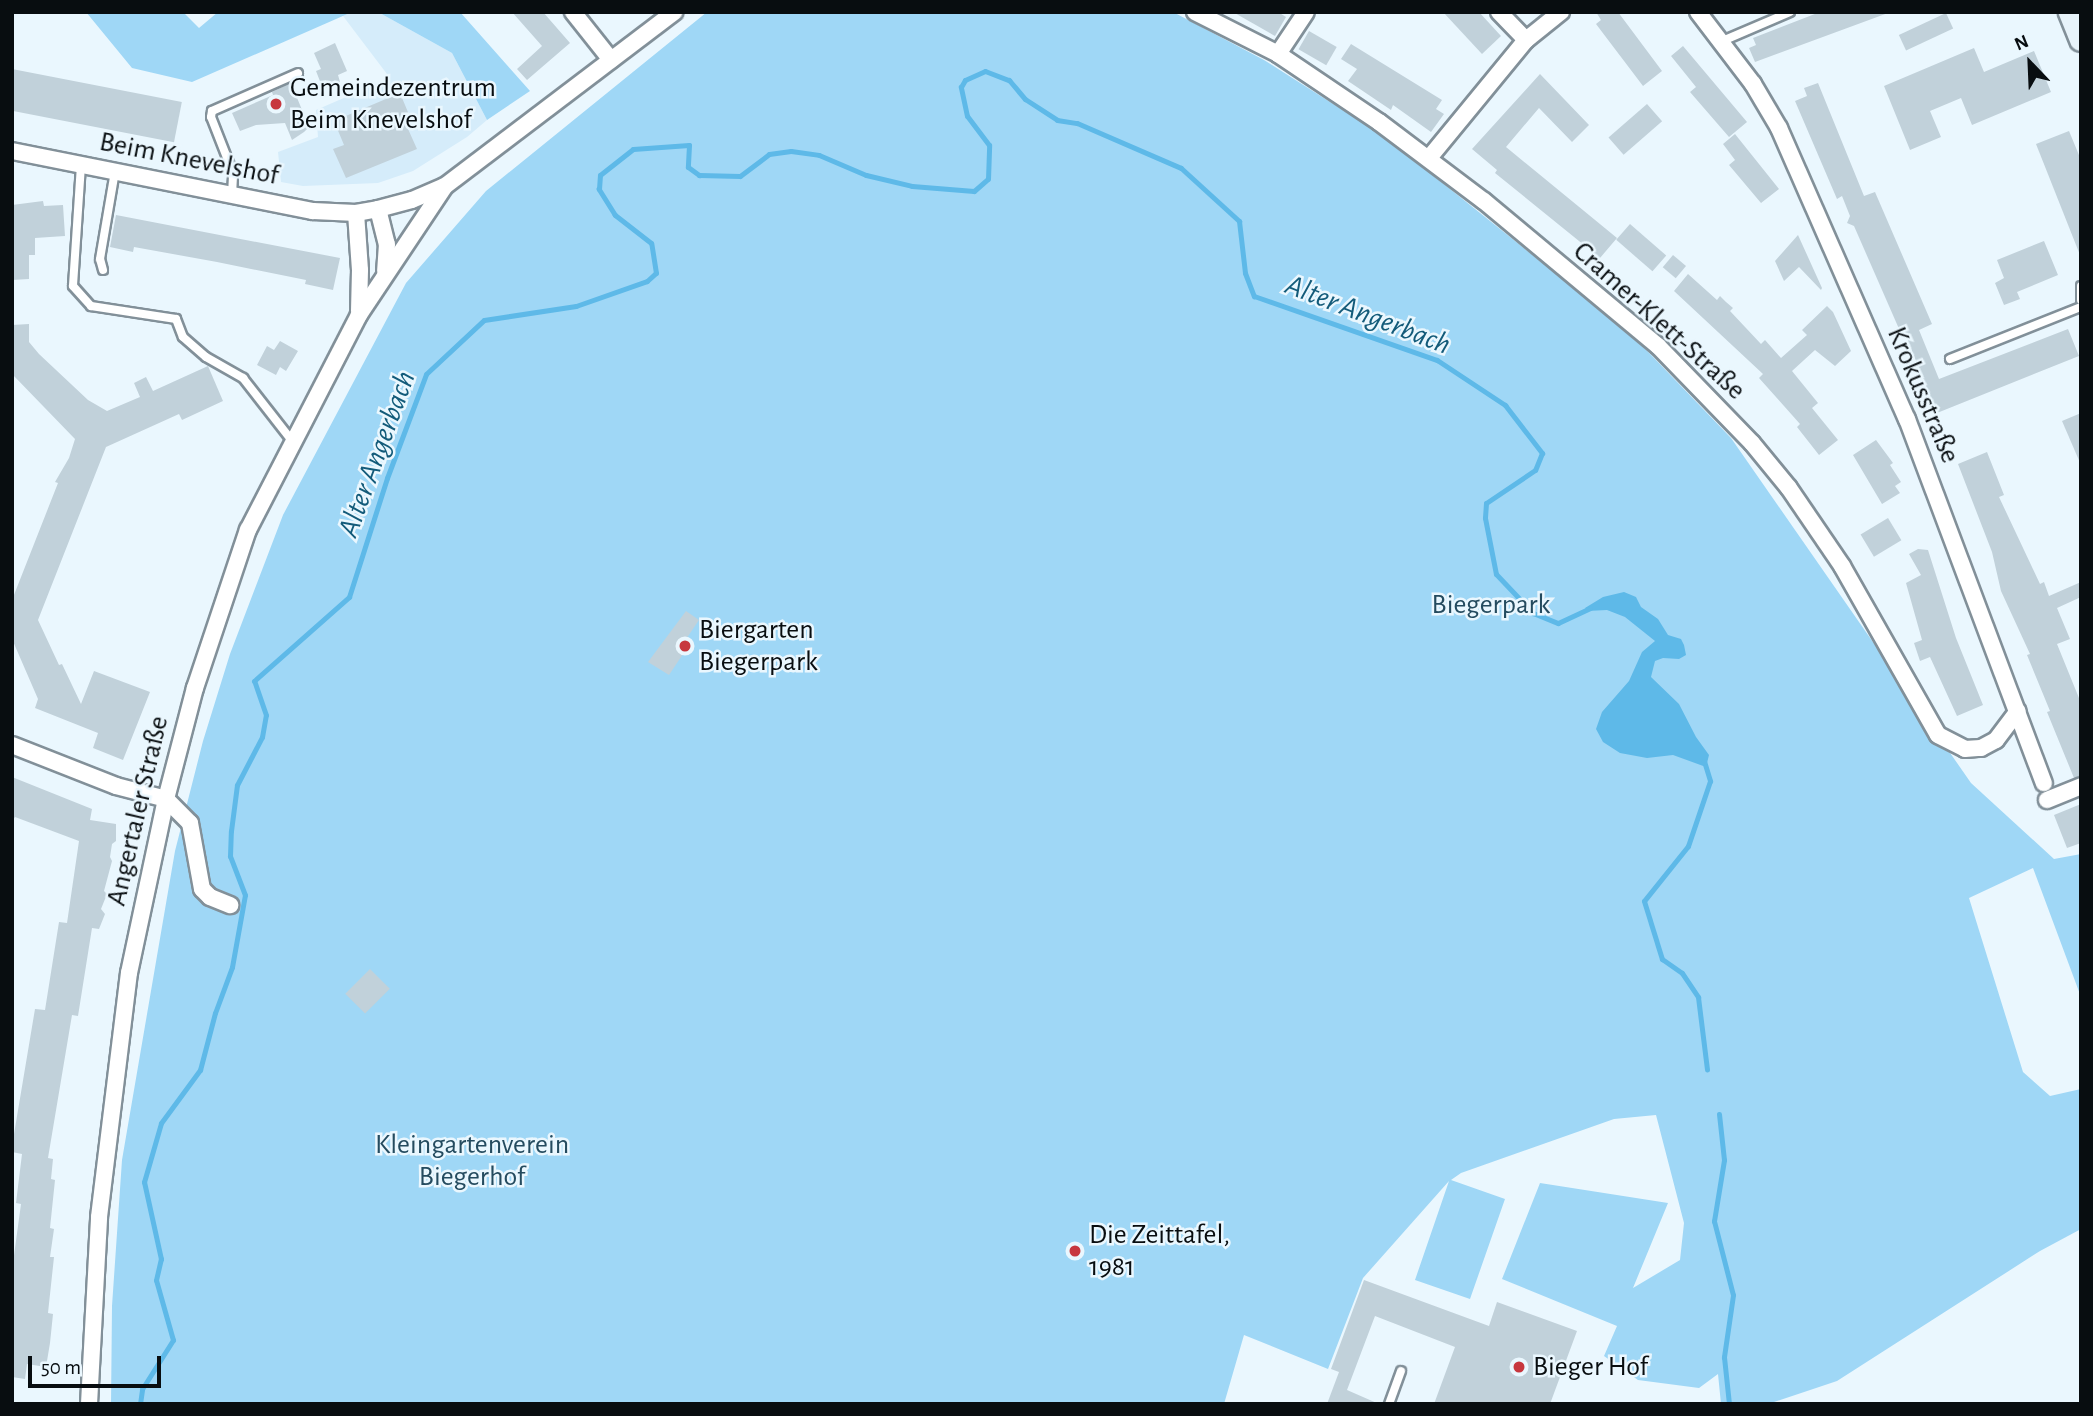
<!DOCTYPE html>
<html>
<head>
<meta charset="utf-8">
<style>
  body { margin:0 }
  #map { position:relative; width:2093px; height:1416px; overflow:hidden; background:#eaf7fe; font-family:"Alegreya Sans",sans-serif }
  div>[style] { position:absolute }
  .built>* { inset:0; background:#d5ecfa }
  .green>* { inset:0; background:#9fd7f6 }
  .water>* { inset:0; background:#5eb9e8 }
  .stream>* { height:5px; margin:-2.5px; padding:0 2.5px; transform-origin:2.5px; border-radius:2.5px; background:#5eb9e8 }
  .building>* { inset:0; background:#c1d1da; transform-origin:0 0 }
  .roads { filter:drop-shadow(2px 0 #829099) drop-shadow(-2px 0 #829099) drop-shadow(0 2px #829099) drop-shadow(0 -2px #829099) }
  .lane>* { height:8px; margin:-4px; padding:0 4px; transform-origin:4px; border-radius:4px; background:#fff }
  .street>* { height:16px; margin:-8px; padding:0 8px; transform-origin:8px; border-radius:8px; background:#fff }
  .secondary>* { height:23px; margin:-11.5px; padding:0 11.5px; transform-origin:11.5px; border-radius:11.5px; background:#e7f3fa }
  .dots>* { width:19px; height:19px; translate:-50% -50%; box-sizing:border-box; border:4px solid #eaf7fe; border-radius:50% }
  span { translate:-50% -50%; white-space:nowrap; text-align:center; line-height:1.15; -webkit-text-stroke:5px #eaf7fe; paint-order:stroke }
  .poi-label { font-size:28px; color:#080d10 }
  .left { translate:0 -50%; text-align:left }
  .street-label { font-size:28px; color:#080d10 }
  .park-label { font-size:28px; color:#244b5f }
  .water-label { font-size:30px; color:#135b7a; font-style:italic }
  .frame { position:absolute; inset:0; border:14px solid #080d10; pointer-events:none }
  .north { position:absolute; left:1995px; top:28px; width:70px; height:70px; -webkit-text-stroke:5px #eaf7fe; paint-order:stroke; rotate:337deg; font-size:19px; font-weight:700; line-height:28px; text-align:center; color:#080d10 }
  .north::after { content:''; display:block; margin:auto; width:24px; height:32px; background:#080d10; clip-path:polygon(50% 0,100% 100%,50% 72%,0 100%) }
  .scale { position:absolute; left:28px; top:1356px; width:133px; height:32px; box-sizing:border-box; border:4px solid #080d10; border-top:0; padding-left:9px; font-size:21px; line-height:24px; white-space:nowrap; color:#080d10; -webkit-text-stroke:5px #eaf7fe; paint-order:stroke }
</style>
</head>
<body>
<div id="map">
  <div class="built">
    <div style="clip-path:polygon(352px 12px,378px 12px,452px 53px,487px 120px,467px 137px,413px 171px,378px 183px,303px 186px,281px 182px,278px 152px,318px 137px,316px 110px,390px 78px,343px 16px)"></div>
  </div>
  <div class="green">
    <div style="clip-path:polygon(86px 12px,183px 12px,199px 28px,218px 12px,352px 12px,192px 82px,132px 68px)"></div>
    <div style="clip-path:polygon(378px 12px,460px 12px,530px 91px,487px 120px,452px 53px)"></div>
    <div style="clip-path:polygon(707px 12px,1173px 12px,1264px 60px,1385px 137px,1630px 333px,1731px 438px,1971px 783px,2054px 859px,2081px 854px,2081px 997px,2033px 868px,1969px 898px,2023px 1072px,2050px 1096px,2081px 1089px,2081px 1229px,2040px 1251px,1837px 1381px,1768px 1404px,1721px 1404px,1718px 1374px,1699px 1388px,1638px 1380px,1604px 1356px,1617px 1326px,1502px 1279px,1540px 1183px,1668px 1203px,1633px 1288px,1680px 1260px,1684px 1223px,1656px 1115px,1614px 1119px,1461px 1173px,1451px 1180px,1505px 1199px,1470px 1299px,1415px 1280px,1449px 1181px,1363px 1278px,1328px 1369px,1244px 1335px,1224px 1404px,111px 1404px,112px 1306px,122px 1160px,175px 851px,203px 741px,230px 654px,283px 515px,406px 283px,486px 191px)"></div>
  </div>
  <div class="water">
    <div style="clip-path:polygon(1624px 592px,1636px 597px,1641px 607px,1658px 619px,1668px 635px,1681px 639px,1684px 645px,1686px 655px,1679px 659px,1663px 658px,1655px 661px,1651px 677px,1679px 704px,1696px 737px,1709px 755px,1706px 767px,1673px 755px,1647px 758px,1620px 753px,1603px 742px,1596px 729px,1602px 712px,1629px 681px,1642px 652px,1655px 641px,1625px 617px,1607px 610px,1587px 611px,1585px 608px,1603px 597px)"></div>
  </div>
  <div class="stream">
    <div style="left:1704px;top:761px;width:21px;rotate:73deg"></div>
    <div style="left:1710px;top:781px;width:69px;rotate:108.7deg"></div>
    <div style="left:1688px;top:846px;width:70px;rotate:128.7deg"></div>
    <div style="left:1644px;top:901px;width:61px;rotate:72.8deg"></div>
    <div style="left:1662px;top:959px;width:24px;rotate:35deg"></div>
    <div style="left:1682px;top:973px;width:29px;rotate:56deg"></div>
    <div style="left:1698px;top:997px;width:73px;rotate:82.9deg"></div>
    <div style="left:1719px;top:1114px;width:46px;rotate:83.8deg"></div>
    <div style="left:1724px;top:1160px;width:62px;rotate:99.3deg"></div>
    <div style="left:1714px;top:1221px;width:76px;rotate:75.6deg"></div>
    <div style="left:1733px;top:1295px;width:63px;rotate:98.3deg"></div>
    <div style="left:1724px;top:1357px;width:47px;rotate:83.9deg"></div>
    <div style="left:140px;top:1404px;width:15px;rotate:-82deg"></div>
    <div style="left:142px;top:1389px;width:58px;rotate:-57.7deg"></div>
    <div style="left:173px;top:1340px;width:62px;rotate:-105.8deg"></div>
    <div style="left:156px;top:1280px;width:22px;rotate:-77deg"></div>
    <div style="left:161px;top:1259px;width:79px;rotate:-102.4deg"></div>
    <div style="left:144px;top:1182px;width:61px;rotate:-73.9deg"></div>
    <div style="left:161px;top:1123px;width:66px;rotate:-53.7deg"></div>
    <div style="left:200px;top:1070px;width:59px;rotate:-75.3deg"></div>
    <div style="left:215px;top:1013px;width:49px;rotate:-69.7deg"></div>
    <div style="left:232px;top:967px;width:73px;rotate:-79.8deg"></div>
    <div style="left:245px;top:895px;width:42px;rotate:-111deg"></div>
    <div style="left:230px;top:856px;width:25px;rotate:-88deg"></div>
    <div style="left:231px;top:831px;width:46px;rotate:-82.6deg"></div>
    <div style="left:237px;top:785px;width:54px;rotate:-62.5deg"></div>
    <div style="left:262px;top:737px;width:22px;rotate:-80deg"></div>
    <div style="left:266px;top:715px;width:36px;rotate:-109deg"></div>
    <div style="left:254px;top:681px;width:127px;rotate:-41.5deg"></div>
    <div style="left:349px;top:597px;width:125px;rotate:-72.3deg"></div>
    <div style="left:387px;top:478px;width:111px;rotate:-69.4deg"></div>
    <div style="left:426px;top:374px;width:79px;rotate:-43deg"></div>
    <div style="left:484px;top:320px;width:93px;rotate:-8.7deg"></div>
    <div style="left:576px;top:306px;width:75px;rotate:-19.4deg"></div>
    <div style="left:647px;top:281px;width:12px;rotate:-42deg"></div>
    <div style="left:656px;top:273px;width:30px;rotate:-99deg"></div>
    <div style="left:651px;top:243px;width:46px;rotate:-142.1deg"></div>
    <div style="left:615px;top:215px;width:31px;rotate:-122deg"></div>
    <div style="left:599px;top:189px;width:14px;rotate:-86deg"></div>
    <div style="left:600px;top:175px;width:42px;rotate:-38.2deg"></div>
    <div style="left:633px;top:149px;width:56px;rotate:-4.1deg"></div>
    <div style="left:689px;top:145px;width:22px;rotate:93deg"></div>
    <div style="left:688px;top:167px;width:14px;rotate:36deg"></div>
    <div style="left:699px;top:175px;width:41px;rotate:1.4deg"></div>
    <div style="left:740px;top:176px;width:36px;rotate:-37deg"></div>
    <div style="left:769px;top:154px;width:22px;rotate:-8deg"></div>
    <div style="left:791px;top:151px;width:28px;rotate:8deg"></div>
    <div style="left:819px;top:155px;width:51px;rotate:23.1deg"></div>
    <div style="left:866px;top:175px;width:47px;rotate:13.4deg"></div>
    <div style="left:912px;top:186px;width:62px;rotate:4.6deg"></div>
    <div style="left:974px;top:191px;width:18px;rotate:-41deg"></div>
    <div style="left:988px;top:179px;width:34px;rotate:-88deg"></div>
    <div style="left:989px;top:145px;width:36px;rotate:-127deg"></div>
    <div style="left:967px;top:116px;width:30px;rotate:-102deg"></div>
    <div style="left:961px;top:87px;width:8px;rotate:-60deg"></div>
    <div style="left:965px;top:80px;width:22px;rotate:-24deg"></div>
    <div style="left:985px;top:71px;width:26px;rotate:21deg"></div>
    <div style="left:1009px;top:80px;width:25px;rotate:50deg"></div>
    <div style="left:1025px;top:99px;width:38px;rotate:33deg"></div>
    <div style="left:1057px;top:120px;width:20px;rotate:9deg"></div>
    <div style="left:1077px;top:123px;width:113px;rotate:23.4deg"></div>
    <div style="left:1181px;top:168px;width:79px;rotate:42.4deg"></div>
    <div style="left:1239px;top:221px;width:52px;rotate:83.4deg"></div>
    <div style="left:1245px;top:273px;width:25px;rotate:69deg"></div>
    <div style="left:1254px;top:296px;width:194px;rotate:19.3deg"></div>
    <div style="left:1437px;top:360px;width:82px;rotate:33.5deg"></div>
    <div style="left:1505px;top:405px;width:61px;rotate:52.4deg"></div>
    <div style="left:1542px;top:453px;width:18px;rotate:112deg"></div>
    <div style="left:1535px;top:470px;width:59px;rotate:146deg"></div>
    <div style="left:1486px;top:503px;width:15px;rotate:94deg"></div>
    <div style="left:1485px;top:518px;width:57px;rotate:78.9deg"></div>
    <div style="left:1496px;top:574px;width:54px;rotate:46.5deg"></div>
    <div style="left:1533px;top:613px;width:27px;rotate:22deg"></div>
    <div style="left:1558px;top:623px;width:35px;rotate:-25deg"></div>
  </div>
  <div class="building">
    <div style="clip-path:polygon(512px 12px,543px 12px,570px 43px,527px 80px,517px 69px,542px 46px)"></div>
    <div style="clip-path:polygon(1233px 12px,1278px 12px,1286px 17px,1275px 36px)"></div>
    <div style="clip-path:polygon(1443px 12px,1479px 12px,1501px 36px,1482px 54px)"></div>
    <div style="clip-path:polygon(1596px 12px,1618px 12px,1662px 71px,1643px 86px,1596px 24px,1601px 20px)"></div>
    <div style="clip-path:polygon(1820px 12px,1888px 13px,1755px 62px,1749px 48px,1756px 45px,1753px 38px)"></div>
    <div style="left:1946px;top:13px;width:17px;height:52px;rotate:65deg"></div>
    <div style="left:1309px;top:31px;width:32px;height:21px;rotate:30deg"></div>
    <div style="clip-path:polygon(335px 43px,347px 71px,338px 75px,340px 82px,323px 89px,316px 71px,321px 69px,314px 53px)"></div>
    <div style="clip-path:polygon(1351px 44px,1442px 100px,1436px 109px,1444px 114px,1431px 132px,1393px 105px,1391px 110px,1348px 81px,1357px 69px,1341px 59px)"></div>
    <div style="clip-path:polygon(1683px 46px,1747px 122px,1729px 137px,1690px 92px,1696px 87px,1671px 56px)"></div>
    <div style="clip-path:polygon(1974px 48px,1984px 72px,2034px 51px,2051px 92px,1972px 125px,1961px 98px,1930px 111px,1941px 137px,1910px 150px,1884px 86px)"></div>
    <div style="left:12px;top:69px;width:173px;height:41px;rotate:11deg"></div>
    <div style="clip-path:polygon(1540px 74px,1589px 125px,1572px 142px,1539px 108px,1506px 147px,1617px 238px,1600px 258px,1495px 173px,1497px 170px,1472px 149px)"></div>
    <div style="clip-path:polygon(291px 83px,309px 127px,304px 132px,292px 140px,285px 123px,256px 125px,240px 131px,232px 113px,273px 95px,272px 92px)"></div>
    <div style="clip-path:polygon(1818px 83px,1864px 196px,1875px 192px,1932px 324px,1919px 330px,1939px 379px,2068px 329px,2079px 356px,1937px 413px,1906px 336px,1903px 338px,1854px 226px,1847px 223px,1850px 216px,1842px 196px,1837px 199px,1795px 101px,1807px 96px,1804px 88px)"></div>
    <div style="clip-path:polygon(400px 93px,410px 117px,404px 120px,417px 149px,346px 178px,333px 149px,344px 145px,334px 121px)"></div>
    <div style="left:1647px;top:104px;width:23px;height:51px;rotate:49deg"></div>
    <div style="clip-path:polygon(2069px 131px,2081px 160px,2080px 255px,2036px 144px)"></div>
    <div style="clip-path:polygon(1735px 134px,1779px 189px,1761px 203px,1729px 165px,1735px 160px,1723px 144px)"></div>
    <div style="clip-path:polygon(43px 201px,44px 206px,63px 205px,65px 236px,35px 238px,35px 255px,29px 255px,29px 279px,12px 280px,12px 205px)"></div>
    <div style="clip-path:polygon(116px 215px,340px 258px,333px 290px,305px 284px,306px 280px,217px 262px,134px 247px,133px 252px,110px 247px)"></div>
    <div style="left:1630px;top:224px;width:48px;height:21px;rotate:41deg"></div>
    <div style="clip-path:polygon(1798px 235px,1822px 288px,1821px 290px,1799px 267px,1784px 281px,1775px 261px)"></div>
    <div style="clip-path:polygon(2044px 241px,2058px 275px,2017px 292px,2020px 299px,2004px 305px,1995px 283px,2004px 278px,1997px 260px)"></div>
    <div style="left:1673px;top:255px;width:17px;height:16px;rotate:40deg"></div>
    <div style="clip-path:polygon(1688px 274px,1717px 300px,1720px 296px,1726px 302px,1733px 308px,1730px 311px,1761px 344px,1765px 340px,1781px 358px,1807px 335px,1802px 330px,1827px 306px,1833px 312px,1851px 351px,1835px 366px,1815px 350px,1792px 371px,1818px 403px,1812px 408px,1838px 440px,1819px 455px,1797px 427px,1800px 424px,1759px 378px,1763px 374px,1674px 291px)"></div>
    <div style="clip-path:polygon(29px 324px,29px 342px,39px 354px,88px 400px,107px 411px,140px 397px,134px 383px,146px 377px,153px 391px,208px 366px,223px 401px,182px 420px,179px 414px,106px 447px,38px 620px,59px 665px,62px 664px,81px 704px,94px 671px,150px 692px,123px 760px,93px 748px,98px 733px,35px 708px,38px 699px,12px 639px,12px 600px,58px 483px,55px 482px,69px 458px,75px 439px,12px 374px,12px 325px)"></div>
    <div style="clip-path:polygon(280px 341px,298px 351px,286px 371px,280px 367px,276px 375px,257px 365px,267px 346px,274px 350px)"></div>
    <div style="clip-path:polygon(2081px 413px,2081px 465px,2062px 421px)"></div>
    <div style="clip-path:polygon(1876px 440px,1893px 463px,1890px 465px,1901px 482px,1895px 486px,1900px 493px,1882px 504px,1853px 455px)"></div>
    <div style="clip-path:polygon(1987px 452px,2004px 495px,1999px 497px,2040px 584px,2044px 582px,2049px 596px,2081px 582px,2081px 597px,2057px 608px,2070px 639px,2057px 644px,2081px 703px,2081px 776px,2074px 778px,2047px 712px,2050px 711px,2027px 655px,2030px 654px,2001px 591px,1992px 552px,1958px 464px)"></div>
    <div style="left:1888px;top:518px;width:26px;height:32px;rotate:59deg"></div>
    <div style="clip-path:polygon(1918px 549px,1928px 550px,1956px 638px,1983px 705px,1957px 716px,1930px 657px,1920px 661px,1914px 643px,1922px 640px,1906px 583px,1921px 575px,1909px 554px)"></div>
    <div style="clip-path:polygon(686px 611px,699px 620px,678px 651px,683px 654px,669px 675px,648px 662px)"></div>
    <div style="clip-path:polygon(12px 777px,92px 809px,90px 820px,116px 824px,116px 841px,112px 844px,110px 857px,112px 861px,104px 891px,107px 894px,101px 909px,105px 914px,99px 929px,92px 928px,78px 1016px,72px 1015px,48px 1158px,53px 1159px,51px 1179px,55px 1180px,50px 1228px,54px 1229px,50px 1257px,54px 1257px,48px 1313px,53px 1314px,50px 1343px,46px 1367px,27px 1364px,25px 1379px,12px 1377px,12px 1270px,21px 1204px,16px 1203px,22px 1154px,12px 1152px,12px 1146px,35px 1009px,45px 1010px,59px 922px,67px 923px,79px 841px,15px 817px,12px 821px)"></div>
    <div style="clip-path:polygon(2081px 804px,2081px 843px,2067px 848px,2054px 815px)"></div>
    <div style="left:370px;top:969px;width:28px;height:35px;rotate:45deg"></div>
    <div style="clip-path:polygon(1364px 1280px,1489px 1326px,1497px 1302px,1577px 1331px,1550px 1404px,1434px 1404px,1455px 1347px,1375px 1316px,1347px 1390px,1379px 1404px,1327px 1404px,1339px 1372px,1331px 1369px)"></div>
  </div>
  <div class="roads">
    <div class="lane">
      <div style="left:1720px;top:42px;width:76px;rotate:-23.2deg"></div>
      <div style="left:81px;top:165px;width:121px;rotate:93.8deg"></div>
      <div style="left:73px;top:286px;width:27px;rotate:48deg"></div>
      <div style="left:91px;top:306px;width:86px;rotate:8.7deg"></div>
      <div style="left:176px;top:319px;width:19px;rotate:69deg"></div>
      <div style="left:183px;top:337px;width:30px;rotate:41deg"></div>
      <div style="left:206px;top:357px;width:43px;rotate:29.6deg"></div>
      <div style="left:243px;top:378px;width:81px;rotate:52deg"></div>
      <div style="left:232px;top:195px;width:22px;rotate:-87deg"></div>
      <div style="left:233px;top:173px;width:60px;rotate:-111.4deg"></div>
      <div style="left:211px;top:117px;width:6px;rotate:-81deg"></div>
      <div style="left:212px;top:111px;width:94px;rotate:-23.8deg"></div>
      <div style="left:103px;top:270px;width:11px;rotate:-105deg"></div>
      <div style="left:100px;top:259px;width:89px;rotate:-80.3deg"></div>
      <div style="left:2081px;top:286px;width:14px;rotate:90deg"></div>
      <div style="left:1950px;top:359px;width:141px;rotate:-21.7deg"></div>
      <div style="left:1389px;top:1404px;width:35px;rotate:-70deg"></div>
    </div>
    <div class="street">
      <div style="left:573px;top:12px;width:61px;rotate:51.6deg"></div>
      <div style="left:1195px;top:12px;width:93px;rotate:26.8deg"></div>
      <div style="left:1278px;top:54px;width:122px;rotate:34deg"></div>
      <div style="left:1379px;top:122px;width:131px;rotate:37deg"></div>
      <div style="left:1484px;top:201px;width:226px;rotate:39.8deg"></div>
      <div style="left:1658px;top:346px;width:135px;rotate:45.9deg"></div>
      <div style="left:1752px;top:443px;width:58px;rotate:50.6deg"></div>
      <div style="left:1789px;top:488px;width:94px;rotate:55.8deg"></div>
      <div style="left:1842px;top:566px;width:194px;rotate:60.4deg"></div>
      <div style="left:1938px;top:735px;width:30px;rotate:27deg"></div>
      <div style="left:1965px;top:749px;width:16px;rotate:-4deg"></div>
      <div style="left:1981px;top:748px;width:17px;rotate:-28deg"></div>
      <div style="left:1996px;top:740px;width:36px;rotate:-53deg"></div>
      <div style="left:1499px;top:12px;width:39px;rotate:46deg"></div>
      <div style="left:1698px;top:12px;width:91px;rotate:52.6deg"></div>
      <div style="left:1753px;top:84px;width:51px;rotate:59.4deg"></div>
      <div style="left:1779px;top:128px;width:318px;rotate:66.3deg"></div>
      <div style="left:1907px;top:419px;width:389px;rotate:69.4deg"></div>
      <div style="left:1278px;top:54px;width:50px;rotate:-56.3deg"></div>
      <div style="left:12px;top:151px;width:307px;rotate:11.3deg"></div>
      <div style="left:313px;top:211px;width:43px;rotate:2.7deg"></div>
      <div style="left:356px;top:213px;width:22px;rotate:-10deg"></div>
      <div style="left:378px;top:209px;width:35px;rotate:-15deg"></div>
      <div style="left:412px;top:200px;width:34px;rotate:-23deg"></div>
      <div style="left:1429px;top:158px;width:153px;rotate:-50.6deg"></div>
      <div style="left:1526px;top:40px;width:45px;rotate:-38.7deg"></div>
      <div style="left:378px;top:209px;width:36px;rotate:76deg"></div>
      <div style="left:387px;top:244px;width:27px;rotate:94deg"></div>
      <div style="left:356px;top:213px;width:57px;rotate:86deg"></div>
      <div style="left:360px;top:270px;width:41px;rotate:91.4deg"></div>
      <div style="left:12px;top:745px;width:112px;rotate:21.5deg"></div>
      <div style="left:116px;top:786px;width:52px;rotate:14.6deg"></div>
      <div style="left:166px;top:799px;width:34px;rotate:45deg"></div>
      <div style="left:190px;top:823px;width:67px;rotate:79.7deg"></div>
      <div style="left:202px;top:889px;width:11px;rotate:45deg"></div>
      <div style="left:210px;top:897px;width:22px;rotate:22deg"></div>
      <div style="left:2047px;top:800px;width:37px;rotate:-22deg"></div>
      <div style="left:89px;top:1404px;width:187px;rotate:-86.9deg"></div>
      <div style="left:99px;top:1217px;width:246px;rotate:-83deg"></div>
      <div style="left:129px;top:973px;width:178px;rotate:-78deg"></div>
      <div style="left:166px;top:799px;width:115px;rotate:-75.4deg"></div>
      <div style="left:195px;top:688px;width:167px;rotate:-71.5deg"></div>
      <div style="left:248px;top:530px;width:242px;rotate:-62.7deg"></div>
      <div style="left:359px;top:315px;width:155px;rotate:-56.3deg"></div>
      <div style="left:445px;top:186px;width:288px;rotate:-37.2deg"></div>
    </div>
    <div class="secondary">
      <div style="left:2070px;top:12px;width:29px;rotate:68deg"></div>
    </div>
  </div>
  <div class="dots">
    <div style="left:276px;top:104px;background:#c7373e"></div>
    <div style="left:685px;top:646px;background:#c7373e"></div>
    <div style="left:1075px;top:1251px;background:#c7373e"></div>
    <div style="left:1519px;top:1367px;background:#c7373e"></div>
  </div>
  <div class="poi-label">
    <span class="left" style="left:290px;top:104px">Gemeindezentrum<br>Beim Knevelshof</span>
    <span class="left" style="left:699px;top:646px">Biergarten<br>Biegerpark</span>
    <span class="left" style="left:1089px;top:1251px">Die Zeittafel,<br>1981</span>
    <span class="left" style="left:1533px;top:1367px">Bieger Hof</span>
  </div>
  <div class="street-label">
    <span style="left:189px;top:159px;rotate:11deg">Beim Knevelshof</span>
    <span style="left:1659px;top:321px;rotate:42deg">Cramer-Klett-Straße</span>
    <span style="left:1923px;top:395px;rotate:67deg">Krokusstraße</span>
    <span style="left:138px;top:811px;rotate:-77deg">Angertaler Straße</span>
  </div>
  <div class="park-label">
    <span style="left:1491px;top:605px">Biegerpark</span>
    <span style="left:472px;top:1161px">Kleingartenverein<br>Biegerhof</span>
  </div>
  <div class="water-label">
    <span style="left:1368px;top:315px;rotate:21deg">Alter Angerbach</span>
    <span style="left:377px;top:454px;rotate:-70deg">Alter Angerbach</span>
  </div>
  <div class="frame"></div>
  <div class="north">N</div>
  <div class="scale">50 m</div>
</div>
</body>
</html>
